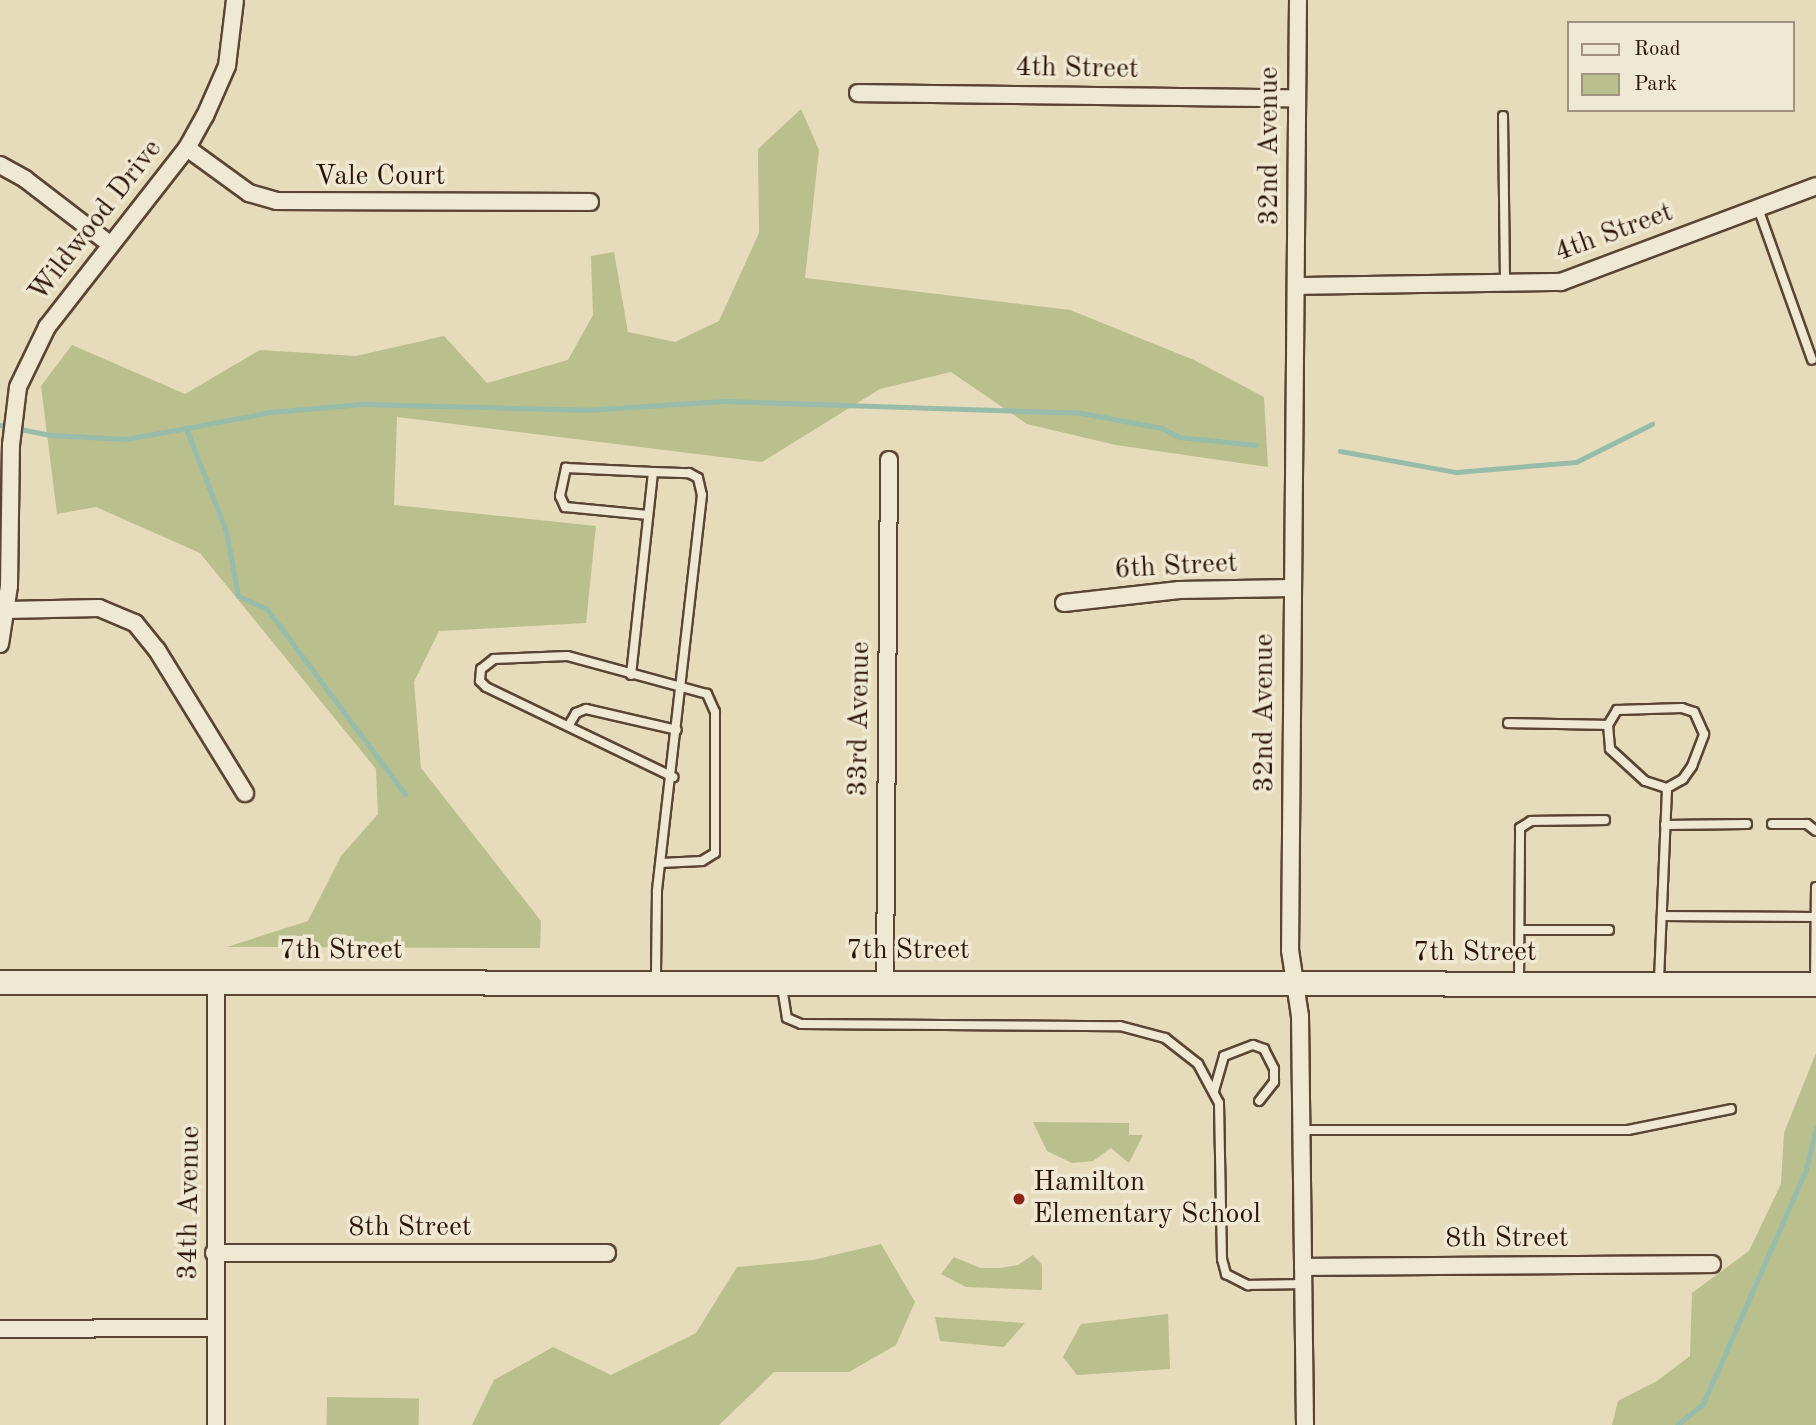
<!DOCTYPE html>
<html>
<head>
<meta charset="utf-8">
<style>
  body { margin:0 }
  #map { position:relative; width:1816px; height:1425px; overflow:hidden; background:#e6dbba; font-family:"Old Standard TT",serif }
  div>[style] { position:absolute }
  .green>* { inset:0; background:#b9bf8d; transform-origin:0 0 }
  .stream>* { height:5px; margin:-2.5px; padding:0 2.5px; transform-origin:2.5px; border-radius:2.5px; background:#97bcaa }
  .roads { filter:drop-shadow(2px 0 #5a4534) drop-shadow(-2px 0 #5a4534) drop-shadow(0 2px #5a4534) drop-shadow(0 -2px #5a4534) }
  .lane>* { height:8px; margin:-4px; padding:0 4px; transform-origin:4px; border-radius:4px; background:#efe8d2 }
  .street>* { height:16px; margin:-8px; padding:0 8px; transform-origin:8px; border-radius:8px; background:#efe8d2 }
  .secondary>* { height:23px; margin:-11.5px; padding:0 11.5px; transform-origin:11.5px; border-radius:11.5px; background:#efe8d2 }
  .dots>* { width:19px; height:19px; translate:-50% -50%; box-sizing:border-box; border:4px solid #efe8d2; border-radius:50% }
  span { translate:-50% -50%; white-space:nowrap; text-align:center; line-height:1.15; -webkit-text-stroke:7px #efe8d2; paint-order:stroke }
  .street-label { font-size:28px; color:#2c1307 }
  .poi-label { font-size:28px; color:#2c1307 }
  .left { translate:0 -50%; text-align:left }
  .legend { position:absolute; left:1567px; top:21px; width:228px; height:91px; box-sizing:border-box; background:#efe8d2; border:2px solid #a19381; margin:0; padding:9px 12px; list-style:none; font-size:21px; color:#2c1307 }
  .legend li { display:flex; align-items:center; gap:14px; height:35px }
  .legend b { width:35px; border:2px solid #a19381 }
</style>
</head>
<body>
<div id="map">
  <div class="green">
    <div style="clip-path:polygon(801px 109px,819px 150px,805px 278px,1070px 310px,1194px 360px,1264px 397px,1268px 467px,1116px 445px,1027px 424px,951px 372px,880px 389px,762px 462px,397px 417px,394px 505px,596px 526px,586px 623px,439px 631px,414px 682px,421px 768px,541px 921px,540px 948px,227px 947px,308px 921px,341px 856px,378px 814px,376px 769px,200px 553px,96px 507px,57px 514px,41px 386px,72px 345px,185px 394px,260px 350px,356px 356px,444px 336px,487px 383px,568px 360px,593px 315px,591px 256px,614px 252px,628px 332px,675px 342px,719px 321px,759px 233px,758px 149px)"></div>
    <div style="clip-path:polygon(1816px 1053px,1816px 1425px,1612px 1425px,1618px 1401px,1657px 1381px,1690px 1356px,1692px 1293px,1749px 1251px,1781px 1184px,1784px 1133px)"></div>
    <div style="clip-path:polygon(1033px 1122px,1129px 1123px,1129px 1135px,1143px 1135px,1129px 1163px,1111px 1148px,1093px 1161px,1072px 1163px,1047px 1151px)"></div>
    <div style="clip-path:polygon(881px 1244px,915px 1302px,896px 1345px,849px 1372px,774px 1372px,719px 1425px,472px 1425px,494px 1380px,553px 1347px,611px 1375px,696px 1333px,737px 1267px,813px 1260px)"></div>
    <div style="clip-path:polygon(1033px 1255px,1042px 1265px,1042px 1290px,966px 1287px,941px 1274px,954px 1257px,980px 1268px,1000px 1268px,1018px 1265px)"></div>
    <div style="clip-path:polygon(1168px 1314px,1170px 1369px,1077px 1375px,1063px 1357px,1081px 1324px)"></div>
    <div style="clip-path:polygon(935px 1317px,1025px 1323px,1004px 1347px,940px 1341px)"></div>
    <div style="left:327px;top:1397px;width:92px;height:28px;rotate:1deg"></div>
  </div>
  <div class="stream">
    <div style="left:0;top:425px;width:51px;rotate:11.3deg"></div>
    <div style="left:50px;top:435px;width:77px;rotate:3deg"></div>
    <div style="left:127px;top:439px;width:147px;rotate:-10.6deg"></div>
    <div style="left:271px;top:412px;width:91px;rotate:-5deg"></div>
    <div style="left:362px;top:404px;width:224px;rotate:1.5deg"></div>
    <div style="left:586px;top:410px;width:139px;rotate:-3.7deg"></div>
    <div style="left:725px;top:401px;width:356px;rotate:1.9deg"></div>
    <div style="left:1081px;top:413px;width:82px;rotate:10.5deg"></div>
    <div style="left:1162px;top:428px;width:19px;rotate:28deg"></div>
    <div style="left:1179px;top:437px;width:77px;rotate:5.9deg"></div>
    <div style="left:186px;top:428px;width:110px;rotate:68.8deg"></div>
    <div style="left:226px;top:531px;width:66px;rotate:79.5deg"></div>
    <div style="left:238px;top:596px;width:32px;rotate:24deg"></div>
    <div style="left:267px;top:609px;width:231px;rotate:53.3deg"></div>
    <div style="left:1340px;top:451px;width:118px;rotate:10.3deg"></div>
    <div style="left:1456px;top:472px;width:120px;rotate:-4.8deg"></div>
    <div style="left:1576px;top:462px;width:85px;rotate:-26.6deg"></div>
    <div style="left:1677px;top:1425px;width:33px;rotate:-39deg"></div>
    <div style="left:1703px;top:1404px;width:257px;rotate:-66.3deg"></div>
    <div style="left:1806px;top:1169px;width:42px;rotate:-76.3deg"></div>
  </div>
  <div class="roads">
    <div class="lane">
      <div style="left:1503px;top:116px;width:168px;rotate:89.3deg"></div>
      <div style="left:1758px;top:208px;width:161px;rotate:70.4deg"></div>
      <div style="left:648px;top:515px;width:83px;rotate:-174.5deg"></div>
      <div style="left:565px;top:507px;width:12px;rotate:-114deg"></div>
      <div style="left:560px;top:496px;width:29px;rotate:-78deg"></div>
      <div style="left:566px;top:468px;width:87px;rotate:2.6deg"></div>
      <div style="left:631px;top:675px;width:204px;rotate:-83.8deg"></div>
      <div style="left:653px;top:472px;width:36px;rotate:2deg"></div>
      <div style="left:689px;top:473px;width:10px;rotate:29deg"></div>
      <div style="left:698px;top:478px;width:17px;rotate:77deg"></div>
      <div style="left:702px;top:495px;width:399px;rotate:96.5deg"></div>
      <div style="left:657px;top:891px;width:88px;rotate:90.7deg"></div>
      <div style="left:1508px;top:723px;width:100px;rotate:1.1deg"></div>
      <div style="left:569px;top:725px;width:14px;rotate:-60deg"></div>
      <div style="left:576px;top:713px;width:11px;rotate:-22deg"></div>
      <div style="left:586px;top:709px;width:93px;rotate:13deg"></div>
      <div style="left:1772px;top:824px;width:35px"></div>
      <div style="left:1807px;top:824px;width:11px;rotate:38deg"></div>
      <div style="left:1665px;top:825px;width:82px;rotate:-0.7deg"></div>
      <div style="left:661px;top:863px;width:41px;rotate:-2.8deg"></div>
      <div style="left:702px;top:861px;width:15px;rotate:-32deg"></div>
      <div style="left:715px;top:853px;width:141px;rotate:-90deg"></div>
      <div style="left:715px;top:712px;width:20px;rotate:-114deg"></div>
      <div style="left:707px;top:694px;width:145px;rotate:-164.8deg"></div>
      <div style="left:567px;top:656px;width:73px;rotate:177.6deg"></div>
      <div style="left:494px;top:659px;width:16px;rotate:142deg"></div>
      <div style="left:481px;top:669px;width:12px;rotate:95deg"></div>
      <div style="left:480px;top:681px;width:8px;rotate:45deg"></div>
      <div style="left:486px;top:687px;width:208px;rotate:25.7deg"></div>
      <div style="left:1662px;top:916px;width:154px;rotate:0.4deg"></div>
      <div style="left:1520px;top:930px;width:89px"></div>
      <div style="left:1659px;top:980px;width:192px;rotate:-87.6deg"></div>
      <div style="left:1667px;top:788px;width:18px;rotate:-29deg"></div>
      <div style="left:1683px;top:779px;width:16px;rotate:-55deg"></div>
      <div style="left:1692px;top:766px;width:34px;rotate:-69deg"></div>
      <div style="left:1704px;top:734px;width:24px;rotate:-114deg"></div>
      <div style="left:1694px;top:712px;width:13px;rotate:-162deg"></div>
      <div style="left:1682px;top:708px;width:65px;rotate:178.2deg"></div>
      <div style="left:1617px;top:710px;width:17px;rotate:121deg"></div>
      <div style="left:1608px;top:725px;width:24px;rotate:85deg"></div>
      <div style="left:1610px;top:749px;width:47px;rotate:42.4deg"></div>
      <div style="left:1645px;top:781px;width:23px;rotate:18deg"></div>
      <div style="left:1519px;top:982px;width:154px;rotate:-89.6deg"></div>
      <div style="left:1520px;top:828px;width:13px;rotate:-32deg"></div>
      <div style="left:1531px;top:821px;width:74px;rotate:-0.8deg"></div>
      <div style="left:1815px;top:982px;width:95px;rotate:-89.4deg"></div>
      <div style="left:782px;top:987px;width:31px;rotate:81deg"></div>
      <div style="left:787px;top:1018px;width:15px;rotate:23deg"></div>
      <div style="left:801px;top:1024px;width:319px;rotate:0.4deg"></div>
      <div style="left:1120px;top:1026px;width:47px;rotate:14.9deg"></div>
      <div style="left:1165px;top:1038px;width:42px;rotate:38.2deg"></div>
      <div style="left:1198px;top:1064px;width:44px;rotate:61.7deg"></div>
      <div style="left:1219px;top:1103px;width:156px;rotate:88.9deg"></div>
      <div style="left:1222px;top:1259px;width:16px;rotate:75deg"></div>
      <div style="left:1226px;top:1274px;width:25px;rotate:27deg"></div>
      <div style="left:1248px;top:1285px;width:55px;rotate:-1deg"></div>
      <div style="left:1214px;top:1091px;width:36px;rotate:-74deg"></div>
      <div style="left:1224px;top:1056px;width:31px;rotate:-21deg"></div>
      <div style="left:1253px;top:1045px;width:12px;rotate:20deg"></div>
      <div style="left:1264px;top:1049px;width:22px;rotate:63deg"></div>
      <div style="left:1274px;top:1069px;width:13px;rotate:90deg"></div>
      <div style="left:1274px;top:1082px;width:24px;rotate:128deg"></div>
      <div style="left:1302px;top:1130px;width:326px"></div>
      <div style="left:1628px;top:1130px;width:105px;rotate:-11.5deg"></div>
    </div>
    <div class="street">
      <div style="left:1298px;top:0;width:950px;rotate:90.48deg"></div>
      <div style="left:1290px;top:950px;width:67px;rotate:81.4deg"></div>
      <div style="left:1300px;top:1016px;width:409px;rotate:89.3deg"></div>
      <div style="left:858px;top:93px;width:437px;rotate:0.7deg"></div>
      <div style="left:187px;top:148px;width:77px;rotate:36deg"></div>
      <div style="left:249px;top:193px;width:29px;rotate:16deg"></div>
      <div style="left:277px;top:201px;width:313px;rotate:0.2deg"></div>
      <div style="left:0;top:165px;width:29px;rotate:29deg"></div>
      <div style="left:25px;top:179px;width:108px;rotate:37.5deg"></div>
      <div style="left:1296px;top:286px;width:265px;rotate:-0.9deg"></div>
      <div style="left:1561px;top:282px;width:272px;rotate:-20.6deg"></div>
      <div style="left:1064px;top:603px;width:116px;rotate:-6.4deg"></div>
      <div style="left:1179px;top:590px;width:113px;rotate:-1deg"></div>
      <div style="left:6px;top:610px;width:93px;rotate:-1.2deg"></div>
      <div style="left:99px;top:608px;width:39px;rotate:23deg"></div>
      <div style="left:135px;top:623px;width:35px;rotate:51deg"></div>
      <div style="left:157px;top:650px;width:168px;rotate:58.4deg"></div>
      <div style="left:0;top:644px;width:59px;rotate:-81.2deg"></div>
      <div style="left:9px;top:586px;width:141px;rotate:-89.2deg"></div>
      <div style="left:11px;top:445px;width:58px;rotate:-83.1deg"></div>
      <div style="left:18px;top:387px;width:67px;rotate:-64.2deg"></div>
      <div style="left:47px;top:327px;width:227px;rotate:-52deg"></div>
      <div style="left:187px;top:148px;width:37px;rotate:-61deg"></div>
      <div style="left:205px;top:116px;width:55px;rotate:-66.3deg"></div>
      <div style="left:227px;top:66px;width:66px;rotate:-83.1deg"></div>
      <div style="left:885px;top:980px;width:520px;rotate:-89.56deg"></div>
      <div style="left:214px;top:1253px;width:393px"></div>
      <div style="left:1303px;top:1267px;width:409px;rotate:-0.4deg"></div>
      <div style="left:0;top:1329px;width:215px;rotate:-0.3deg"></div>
      <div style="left:216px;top:1425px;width:443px;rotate:-90deg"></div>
    </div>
    <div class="secondary">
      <div style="left:0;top:982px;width:1816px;rotate:0.06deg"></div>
    </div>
  </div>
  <div class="dots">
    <div style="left:1019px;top:1199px;background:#8f2418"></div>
  </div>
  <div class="street-label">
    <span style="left:1077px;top:69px;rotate:1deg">4th Street</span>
    <span style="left:1270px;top:146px;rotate:-90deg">32nd Avenue</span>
    <span style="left:380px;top:177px">Vale Court</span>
    <span style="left:96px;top:221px;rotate:-52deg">Wildwood Drive</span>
    <span style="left:1614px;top:233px;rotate:-20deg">4th Street</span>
    <span style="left:1176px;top:567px;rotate:-3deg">6th Street</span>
    <span style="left:1265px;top:713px;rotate:-90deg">32nd Avenue</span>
    <span style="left:860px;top:719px;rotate:-89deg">33rd Avenue</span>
    <span style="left:341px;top:951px">7th Street</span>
    <span style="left:908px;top:951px">7th Street</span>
    <span style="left:1475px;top:953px">7th Street</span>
    <span style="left:190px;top:1203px;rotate:-89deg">34th Avenue</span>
    <span style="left:410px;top:1228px">8th Street</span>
    <span style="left:1507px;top:1239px">8th Street</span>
  </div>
  <div class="poi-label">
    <span class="left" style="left:1033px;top:1199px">Hamilton<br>Elementary School</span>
  </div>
  <ul class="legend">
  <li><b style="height:9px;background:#efe8d2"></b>Road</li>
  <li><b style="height:19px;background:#b9bf8d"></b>Park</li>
  </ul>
</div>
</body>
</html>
